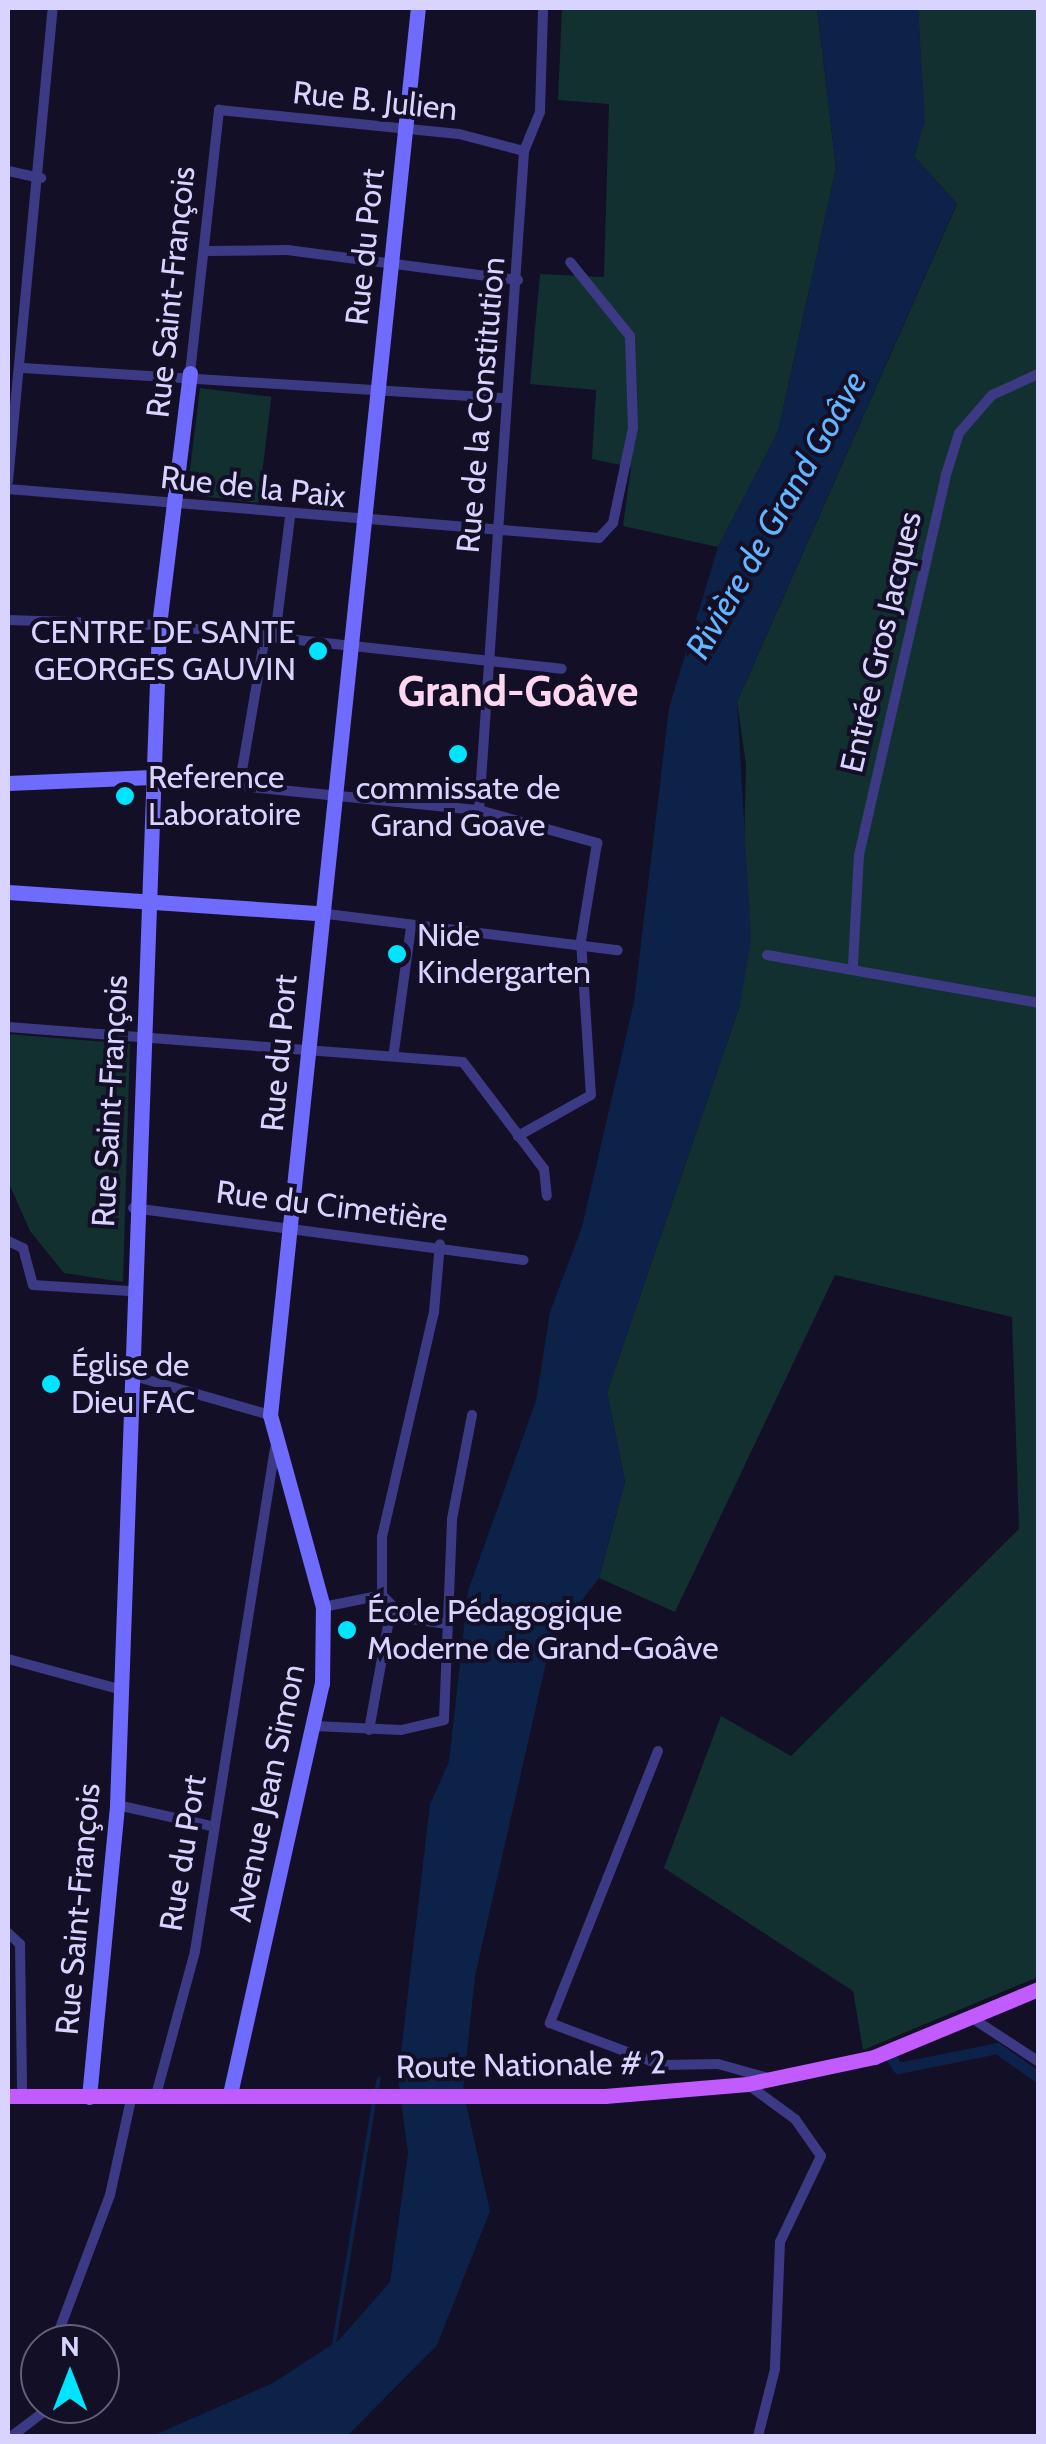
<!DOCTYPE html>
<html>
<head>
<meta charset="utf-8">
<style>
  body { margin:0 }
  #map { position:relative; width:1046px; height:2444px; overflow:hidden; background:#130f26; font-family:Cabin,sans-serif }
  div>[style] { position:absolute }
  .green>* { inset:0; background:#12302f; transform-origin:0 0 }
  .water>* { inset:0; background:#0c2248 }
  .stream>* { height:4px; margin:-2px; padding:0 2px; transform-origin:2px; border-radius:2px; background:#0c2248 }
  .canal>* { height:11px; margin:-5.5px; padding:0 5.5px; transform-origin:5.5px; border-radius:5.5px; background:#0c2248 }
  .street>* { height:10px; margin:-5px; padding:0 5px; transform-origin:5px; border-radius:5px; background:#3d3a85 }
  .secondary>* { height:15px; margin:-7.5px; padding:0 7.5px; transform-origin:7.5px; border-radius:7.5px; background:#6f6bff }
  .primary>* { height:15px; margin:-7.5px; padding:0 7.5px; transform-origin:7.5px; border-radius:7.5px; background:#c25bff }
  .dots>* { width:28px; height:28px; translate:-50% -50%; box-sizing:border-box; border:5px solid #130f26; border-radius:50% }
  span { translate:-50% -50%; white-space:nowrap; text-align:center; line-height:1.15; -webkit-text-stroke:8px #130f26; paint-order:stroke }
  .street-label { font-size:32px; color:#d9d4ff }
  .poi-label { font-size:32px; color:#d9d4ff }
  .right { translate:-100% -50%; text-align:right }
  .left { translate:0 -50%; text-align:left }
  .water-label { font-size:35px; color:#62b6ff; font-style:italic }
  .district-label { font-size:42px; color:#ffd6f0; font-weight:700 }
  .frame { position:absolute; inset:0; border:10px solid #d9d4ff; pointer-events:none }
  .north { position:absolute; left:20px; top:2324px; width:100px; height:100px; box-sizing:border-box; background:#130f26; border:2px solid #625e7d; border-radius:50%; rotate:0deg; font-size:28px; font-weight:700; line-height:40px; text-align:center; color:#d9d4ff }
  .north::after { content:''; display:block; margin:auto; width:35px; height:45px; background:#00e5ff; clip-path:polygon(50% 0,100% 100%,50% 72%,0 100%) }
</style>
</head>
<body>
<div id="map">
  <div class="green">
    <div style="clip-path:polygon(562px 8px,817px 8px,836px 168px,778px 432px,718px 547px,623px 526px,631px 467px,592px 459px,596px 390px,530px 384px,540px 274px,604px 277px,609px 104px,558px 100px)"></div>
    <div style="clip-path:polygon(918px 8px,1038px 8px,1038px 1977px,863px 2050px,853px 1991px,664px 1868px,721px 1716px,791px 1756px,1019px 1529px,1012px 1317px,835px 1275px,675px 1612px,599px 1578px,625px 1482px,607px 1392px,740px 1005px,746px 764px,737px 702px,957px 204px,914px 157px,924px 122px)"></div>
    <div style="left:200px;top:388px;width:72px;height:107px;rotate:7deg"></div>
    <div style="clip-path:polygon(8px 1034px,130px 1044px,123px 1282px,64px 1273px,30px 1231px,8px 1181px)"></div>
  </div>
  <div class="water">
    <div style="clip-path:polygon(817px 8px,918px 8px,925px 122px,914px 156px,957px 203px,737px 702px,751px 939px,740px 1005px,607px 1392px,625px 1482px,599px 1578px,551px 1641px,475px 1976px,463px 2090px,490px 2211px,437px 2345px,347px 2436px,152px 2436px,273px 2383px,339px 2340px,390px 2282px,408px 2153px,398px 2078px,430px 1804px,449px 1762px,468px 1591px,536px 1401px,550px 1312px,582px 1227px,634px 1002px,669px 708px,718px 547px,778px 432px,836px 168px)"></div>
  </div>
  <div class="stream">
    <div style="left:376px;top:2093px;width:15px;rotate:-79deg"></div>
    <div style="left:334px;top:2344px;width:244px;rotate:-80.6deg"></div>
  </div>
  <div class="canal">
    <div style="left:892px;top:2059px;width:11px;rotate:56deg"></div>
    <div style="left:898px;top:2068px;width:101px;rotate:-11.4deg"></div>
    <div style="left:997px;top:2048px;width:50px;rotate:35.3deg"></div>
  </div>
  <div class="street">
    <div style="left:8px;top:171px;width:34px;rotate:12deg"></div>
    <div style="left:205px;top:251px;width:82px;rotate:-0.7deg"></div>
    <div style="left:287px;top:250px;width:233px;rotate:7.4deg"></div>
    <div style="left:23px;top:368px;width:483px;rotate:3.6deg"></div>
    <div style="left:190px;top:373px;width:265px;rotate:-83.7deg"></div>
    <div style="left:219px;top:110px;width:241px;rotate:5.7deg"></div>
    <div style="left:459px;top:134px;width:67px;rotate:14.7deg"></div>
    <div style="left:8px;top:481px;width:475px;rotate:-84.6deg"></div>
    <div style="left:8px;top:489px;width:593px;rotate:4.74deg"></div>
    <div style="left:599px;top:538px;width:21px;rotate:-47deg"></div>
    <div style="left:613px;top:523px;width:97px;rotate:-78.1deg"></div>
    <div style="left:633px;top:428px;width:92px;rotate:-91.9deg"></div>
    <div style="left:630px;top:336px;width:95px;rotate:-129deg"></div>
    <div style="left:8px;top:620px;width:151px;rotate:1.9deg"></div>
    <div style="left:159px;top:625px;width:405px;rotate:6.2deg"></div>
    <div style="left:275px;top:636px;width:120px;rotate:-82.8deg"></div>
    <div style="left:152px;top:777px;width:329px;rotate:5.8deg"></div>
    <div style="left:479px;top:810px;width:123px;rotate:15.6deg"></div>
    <div style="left:597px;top:843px;width:99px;rotate:99.3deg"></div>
    <div style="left:581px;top:941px;width:154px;rotate:86.3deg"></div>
    <div style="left:591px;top:1095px;width:84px;rotate:150.7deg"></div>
    <div style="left:240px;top:782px;width:149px;rotate:-80.3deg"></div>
    <div style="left:479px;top:810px;width:661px;rotate:-86.09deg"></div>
    <div style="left:524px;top:151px;width:42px;rotate:-67.7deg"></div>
    <div style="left:540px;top:112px;width:104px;rotate:-88.3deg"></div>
    <div style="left:319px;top:913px;width:301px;rotate:7.1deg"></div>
    <div style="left:767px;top:955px;width:275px;rotate:10deg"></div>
    <div style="left:853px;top:965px;width:110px;rotate:-86.9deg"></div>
    <div style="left:859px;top:855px;width:387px;rotate:-77.1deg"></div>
    <div style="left:945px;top:478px;width:47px;rotate:-72.7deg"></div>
    <div style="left:959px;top:433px;width:50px;rotate:-49deg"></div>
    <div style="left:992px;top:395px;width:51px;rotate:-24.5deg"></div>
    <div style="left:8px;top:1027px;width:456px;rotate:4.4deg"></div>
    <div style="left:463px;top:1062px;width:134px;rotate:52.9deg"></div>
    <div style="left:544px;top:1169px;width:27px;rotate:84deg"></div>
    <div style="left:394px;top:1051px;width:125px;rotate:-82.2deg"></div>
    <div style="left:133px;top:1208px;width:394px;rotate:7.6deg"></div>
    <div style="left:8px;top:1241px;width:17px;rotate:25deg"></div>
    <div style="left:23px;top:1248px;width:38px;rotate:75deg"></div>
    <div style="left:33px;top:1285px;width:96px;rotate:3.6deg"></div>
    <div style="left:127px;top:1374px;width:149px;rotate:16deg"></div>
    <div style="left:382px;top:1595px;width:58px;rotate:-90deg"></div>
    <div style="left:382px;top:1537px;width:231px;rotate:-77deg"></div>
    <div style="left:434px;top:1312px;width:68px;rotate:-85deg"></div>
    <div style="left:323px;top:1607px;width:60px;rotate:-11.5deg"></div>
    <div style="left:382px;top:1595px;width:32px;rotate:46deg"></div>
    <div style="left:404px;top:1618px;width:42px;rotate:8.1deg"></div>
    <div style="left:8px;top:1659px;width:118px;rotate:15.2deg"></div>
    <div style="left:314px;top:1726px;width:87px;rotate:2.6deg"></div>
    <div style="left:401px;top:1730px;width:44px;rotate:-13.1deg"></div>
    <div style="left:444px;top:1720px;width:201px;rotate:-87.7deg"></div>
    <div style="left:452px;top:1519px;width:106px;rotate:-79.1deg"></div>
    <div style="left:369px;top:1730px;width:123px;rotate:-79.7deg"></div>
    <div style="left:658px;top:1751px;width:293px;rotate:111.7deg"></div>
    <div style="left:550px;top:2023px;width:120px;rotate:20.6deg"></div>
    <div style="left:662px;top:2065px;width:56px;rotate:-1deg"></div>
    <div style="left:718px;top:2064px;width:52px;rotate:15.6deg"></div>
    <div style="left:117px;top:1805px;width:96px;rotate:12.6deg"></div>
    <div style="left:8px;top:1933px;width:16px;rotate:43deg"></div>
    <div style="left:20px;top:1944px;width:152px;rotate:89.2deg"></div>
    <div style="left:975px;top:2020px;width:75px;rotate:33.1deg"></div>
    <div style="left:747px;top:2084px;width:59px;rotate:36.1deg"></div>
    <div style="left:795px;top:2119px;width:45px;rotate:54.9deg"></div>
    <div style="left:821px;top:2156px;width:95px;rotate:115.5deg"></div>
    <div style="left:780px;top:2242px;width:127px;rotate:92.3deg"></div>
    <div style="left:775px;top:2369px;width:69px;rotate:104.2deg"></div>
    <div style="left:156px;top:2095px;width:149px;rotate:-74.8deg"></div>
    <div style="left:195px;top:1951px;width:509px;rotate:-80.96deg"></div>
    <div style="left:54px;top:2344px;width:159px;rotate:-69.4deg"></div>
    <div style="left:110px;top:2195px;width:102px;rotate:-77.6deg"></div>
    <div style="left:12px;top:2436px;width:53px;rotate:-37.3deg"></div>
  </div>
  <div class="secondary">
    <div style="left:8px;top:783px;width:144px;rotate:-2.4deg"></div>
    <div style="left:8px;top:892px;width:312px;rotate:3.9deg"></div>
    <div style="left:230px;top:2094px;width:420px;rotate:-77.4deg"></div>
    <div style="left:322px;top:1684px;width:77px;rotate:-89.3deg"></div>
    <div style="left:323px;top:1607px;width:199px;rotate:-105.4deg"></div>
    <div style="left:270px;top:1415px;width:1415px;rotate:-84deg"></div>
    <div style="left:89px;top:2097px;width:293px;rotate:-84.5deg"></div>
    <div style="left:117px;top:1805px;width:1181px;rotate:-87.96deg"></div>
    <div style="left:159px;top:625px;width:254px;rotate:-83deg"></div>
  </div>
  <div class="primary">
    <div style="left:8px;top:2096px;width:597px"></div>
    <div style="left:605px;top:2096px;width:143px;rotate:-4.8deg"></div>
    <div style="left:747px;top:2084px;width:130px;rotate:-12deg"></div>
    <div style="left:874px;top:2057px;width:178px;rotate:-22.5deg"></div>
  </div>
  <div class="dots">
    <div style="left:318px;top:651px;background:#00e5ff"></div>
    <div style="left:458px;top:754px;background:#00e5ff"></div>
    <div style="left:125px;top:796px;background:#00e5ff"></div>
    <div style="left:397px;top:954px;background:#00e5ff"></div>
    <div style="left:51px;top:1384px;background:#00e5ff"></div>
    <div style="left:347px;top:1630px;background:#00e5ff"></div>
  </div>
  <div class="street-label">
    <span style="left:375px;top:101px;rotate:6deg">Rue B. Julien</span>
    <span style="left:365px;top:247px;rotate:-84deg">Rue du Port</span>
    <span style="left:171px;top:292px;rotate:-84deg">Rue Saint-François</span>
    <span style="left:481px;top:405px;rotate:-85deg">Rue de la Constitution</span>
    <span style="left:253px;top:487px;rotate:6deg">Rue de la Paix</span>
    <span style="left:881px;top:642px;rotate:-77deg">Entrée Gros Jacques</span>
    <span style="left:279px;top:1053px;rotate:-85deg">Rue du Port</span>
    <span style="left:110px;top:1101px;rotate:-87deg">Rue Saint-François</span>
    <span style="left:332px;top:1206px;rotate:7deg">Rue du Cimetière</span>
    <span style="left:267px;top:1793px;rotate:-78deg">Avenue Jean Simon</span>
    <span style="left:183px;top:1853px;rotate:-81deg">Rue du Port</span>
    <span style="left:78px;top:1909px;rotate:-85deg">Rue Saint-François</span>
    <span style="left:531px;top:2065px;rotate:-1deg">Route Nationale # 2</span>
  </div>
  <div class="poi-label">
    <span class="right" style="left:296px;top:651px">CENTRE DE SANTE<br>GEORGES GAUVIN</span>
    <span class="left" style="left:148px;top:796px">Reference<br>Laboratoire</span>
    <span style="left:458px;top:807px">commissate de<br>Grand Goave</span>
    <span class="left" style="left:417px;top:954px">Nide<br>Kindergarten</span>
    <span class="left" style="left:71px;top:1384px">Église de<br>Dieu FAC</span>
    <span class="left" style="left:367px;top:1630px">École Pédagogique<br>Moderne de Grand-Goâve</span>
  </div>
  <div class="water-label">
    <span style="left:776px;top:515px;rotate:-60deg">Rivière de Grand Goâve</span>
  </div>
  <div class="district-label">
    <span style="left:518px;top:691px">Grand-Goâve</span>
  </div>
  <div class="frame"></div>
  <div class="north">N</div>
</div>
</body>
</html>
